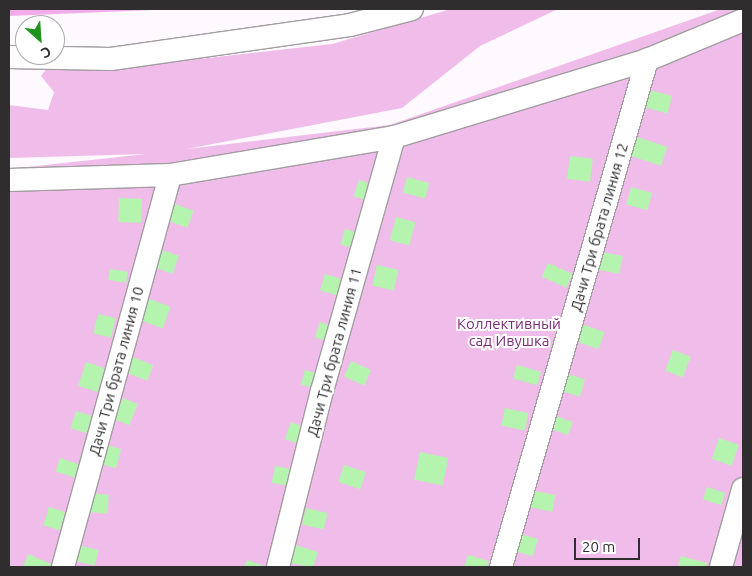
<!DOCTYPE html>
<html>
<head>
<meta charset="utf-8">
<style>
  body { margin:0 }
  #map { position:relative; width:752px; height:576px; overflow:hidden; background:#fef9fe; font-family:Ubuntu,sans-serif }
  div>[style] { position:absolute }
  .green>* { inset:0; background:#f0bdea }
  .water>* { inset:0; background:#f2acea }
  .building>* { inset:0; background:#b4f4ae; transform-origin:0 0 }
  .roads { filter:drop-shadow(1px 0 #a29da1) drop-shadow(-1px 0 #a29da1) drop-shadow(0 1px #a29da1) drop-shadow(0 -1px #a29da1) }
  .minor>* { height:22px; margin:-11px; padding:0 11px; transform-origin:11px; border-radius:11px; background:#fff }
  span { translate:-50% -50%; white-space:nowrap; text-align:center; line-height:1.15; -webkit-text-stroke:4px #fff; paint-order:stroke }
  .street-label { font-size:15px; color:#2f2d2e }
  .park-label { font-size:15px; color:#7c2d77 }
  .frame { position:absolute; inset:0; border:10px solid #2f2d2e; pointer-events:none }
  .north { position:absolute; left:15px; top:15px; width:50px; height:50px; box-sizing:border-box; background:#fff; border:1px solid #acabab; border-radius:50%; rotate:154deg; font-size:14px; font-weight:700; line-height:20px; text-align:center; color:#2f2d2e }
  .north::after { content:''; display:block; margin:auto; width:18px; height:22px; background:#219420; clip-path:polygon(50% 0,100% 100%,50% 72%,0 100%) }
  .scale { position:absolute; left:574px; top:538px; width:66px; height:22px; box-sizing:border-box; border:2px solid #2f2d2e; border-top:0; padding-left:6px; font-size:15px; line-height:18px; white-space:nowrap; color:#2f2d2e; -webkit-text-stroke:4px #fff; paint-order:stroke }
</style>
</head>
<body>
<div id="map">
  <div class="green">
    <div style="clip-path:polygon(451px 9px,558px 9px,480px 46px,402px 108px,187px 149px,390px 125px,721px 9px,743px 9px,743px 567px,9px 567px,9px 169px,146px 154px,9px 158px,9px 105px,48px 110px,54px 92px,41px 76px,49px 65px,164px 63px,332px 44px)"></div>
  </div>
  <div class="water">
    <div style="clip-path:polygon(9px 9px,177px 9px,9px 16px)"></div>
  </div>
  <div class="building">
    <div style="left:646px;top:89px;width:27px;height:18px;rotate:15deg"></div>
    <div style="left:634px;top:136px;width:35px;height:20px;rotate:18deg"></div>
    <div style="left:570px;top:156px;width:23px;height:23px;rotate:7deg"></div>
    <div style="left:407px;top:177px;width:23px;height:16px;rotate:15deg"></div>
    <div style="left:359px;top:180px;width:20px;height:17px;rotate:18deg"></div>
    <div style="left:631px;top:187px;width:22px;height:18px;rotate:16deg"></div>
    <div style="left:119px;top:198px;width:23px;height:24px;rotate:2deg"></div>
    <div style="left:172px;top:203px;width:23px;height:18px;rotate:20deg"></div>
    <div style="left:396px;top:217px;width:20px;height:24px;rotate:15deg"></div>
    <div style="left:345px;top:229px;width:18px;height:16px;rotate:16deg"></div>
    <div style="left:159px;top:249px;width:21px;height:19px;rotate:19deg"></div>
    <div style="left:602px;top:252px;width:21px;height:18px;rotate:11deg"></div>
    <div style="left:548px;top:263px;width:27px;height:15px;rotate:24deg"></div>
    <div style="left:377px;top:265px;width:22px;height:21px;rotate:13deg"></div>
    <div style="left:110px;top:269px;width:18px;height:11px;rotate:9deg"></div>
    <div style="left:325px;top:274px;width:24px;height:17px;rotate:17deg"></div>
    <div style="left:149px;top:299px;width:23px;height:23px;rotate:20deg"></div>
    <div style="left:98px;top:314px;width:18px;height:20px;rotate:13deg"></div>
    <div style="left:320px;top:322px;width:18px;height:16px;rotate:19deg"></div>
    <div style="left:578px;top:323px;width:28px;height:18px;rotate:19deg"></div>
    <div style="left:673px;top:350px;width:19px;height:22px;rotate:21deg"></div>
    <div style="left:130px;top:356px;width:25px;height:17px;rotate:21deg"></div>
    <div style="left:351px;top:361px;width:22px;height:17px;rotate:24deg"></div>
    <div style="left:86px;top:362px;width:20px;height:25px;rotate:18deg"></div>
    <div style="left:517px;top:365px;width:25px;height:14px;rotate:16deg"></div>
    <div style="left:305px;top:370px;width:19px;height:15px;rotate:16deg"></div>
    <div style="left:560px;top:372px;width:26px;height:18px;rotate:16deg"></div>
    <div style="left:123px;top:398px;width:16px;height:23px;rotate:22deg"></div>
    <div style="left:505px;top:408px;width:24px;height:18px;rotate:12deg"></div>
    <div style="left:76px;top:411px;width:17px;height:18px;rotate:17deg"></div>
    <div style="left:550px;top:414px;width:24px;height:14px;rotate:19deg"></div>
    <div style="left:291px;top:422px;width:20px;height:18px;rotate:20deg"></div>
    <div style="left:719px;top:438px;width:21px;height:22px;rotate:19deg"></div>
    <div style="left:107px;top:445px;width:15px;height:20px;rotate:16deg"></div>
    <div style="left:420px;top:452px;width:29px;height:28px;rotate:12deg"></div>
    <div style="left:60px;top:458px;width:20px;height:14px;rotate:18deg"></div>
    <div style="left:344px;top:465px;width:23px;height:18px;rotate:18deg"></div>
    <div style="left:275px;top:466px;width:21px;height:17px;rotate:11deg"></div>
    <div style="left:707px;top:487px;width:19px;height:13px;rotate:18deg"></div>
    <div style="left:530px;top:490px;width:26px;height:17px;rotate:11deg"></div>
    <div style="left:91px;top:493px;width:18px;height:19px;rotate:6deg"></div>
    <div style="left:49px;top:507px;width:17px;height:19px;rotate:17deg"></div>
    <div style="left:306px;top:508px;width:22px;height:17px;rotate:13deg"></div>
    <div style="left:518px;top:533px;width:21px;height:18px;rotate:17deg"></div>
    <div style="left:77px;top:545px;width:22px;height:16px;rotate:13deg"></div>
    <div style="clip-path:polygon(295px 545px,318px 552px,313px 567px,289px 563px)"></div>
    <div style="clip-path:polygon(28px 554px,51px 564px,49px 567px,23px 567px)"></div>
    <div style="clip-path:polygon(468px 555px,489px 561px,487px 567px,464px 567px)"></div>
    <div style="clip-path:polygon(681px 556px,707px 563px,706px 567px,678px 567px)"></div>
    <div style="clip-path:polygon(247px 560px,267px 567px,244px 567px)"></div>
  </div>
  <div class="roads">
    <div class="minor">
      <div style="left:9px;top:57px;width:102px;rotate:1.1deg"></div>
      <div style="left:111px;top:59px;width:241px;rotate:-8.1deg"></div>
      <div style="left:350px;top:25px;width:64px;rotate:-14.5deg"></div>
      <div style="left:9px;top:180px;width:161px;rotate:-1.8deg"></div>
      <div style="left:170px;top:175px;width:227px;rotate:-9.6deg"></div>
      <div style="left:394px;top:137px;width:264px;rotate:-16.9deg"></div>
      <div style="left:647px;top:60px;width:104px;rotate:-22.6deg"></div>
      <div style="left:63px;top:567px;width:406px;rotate:-74.7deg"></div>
      <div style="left:278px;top:567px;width:181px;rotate:-76deg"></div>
      <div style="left:322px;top:391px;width:264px;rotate:-74.2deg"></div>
      <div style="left:501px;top:567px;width:528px;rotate:-73.94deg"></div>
      <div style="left:721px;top:567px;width:81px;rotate:-74.2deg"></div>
    </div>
  </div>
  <div class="street-label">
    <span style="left:599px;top:227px;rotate:-74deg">Дачи Три брата линия 12</span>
    <span style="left:334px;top:352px;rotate:-75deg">Дачи Три брата линия 11</span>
    <span style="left:116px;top:371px;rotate:-75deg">Дачи Три брата линия 10</span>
  </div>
  <div class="park-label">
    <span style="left:509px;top:332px">Коллективный<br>сад Ивушка</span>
  </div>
  <div class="frame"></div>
  <div class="north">С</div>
  <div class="scale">20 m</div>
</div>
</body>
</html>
